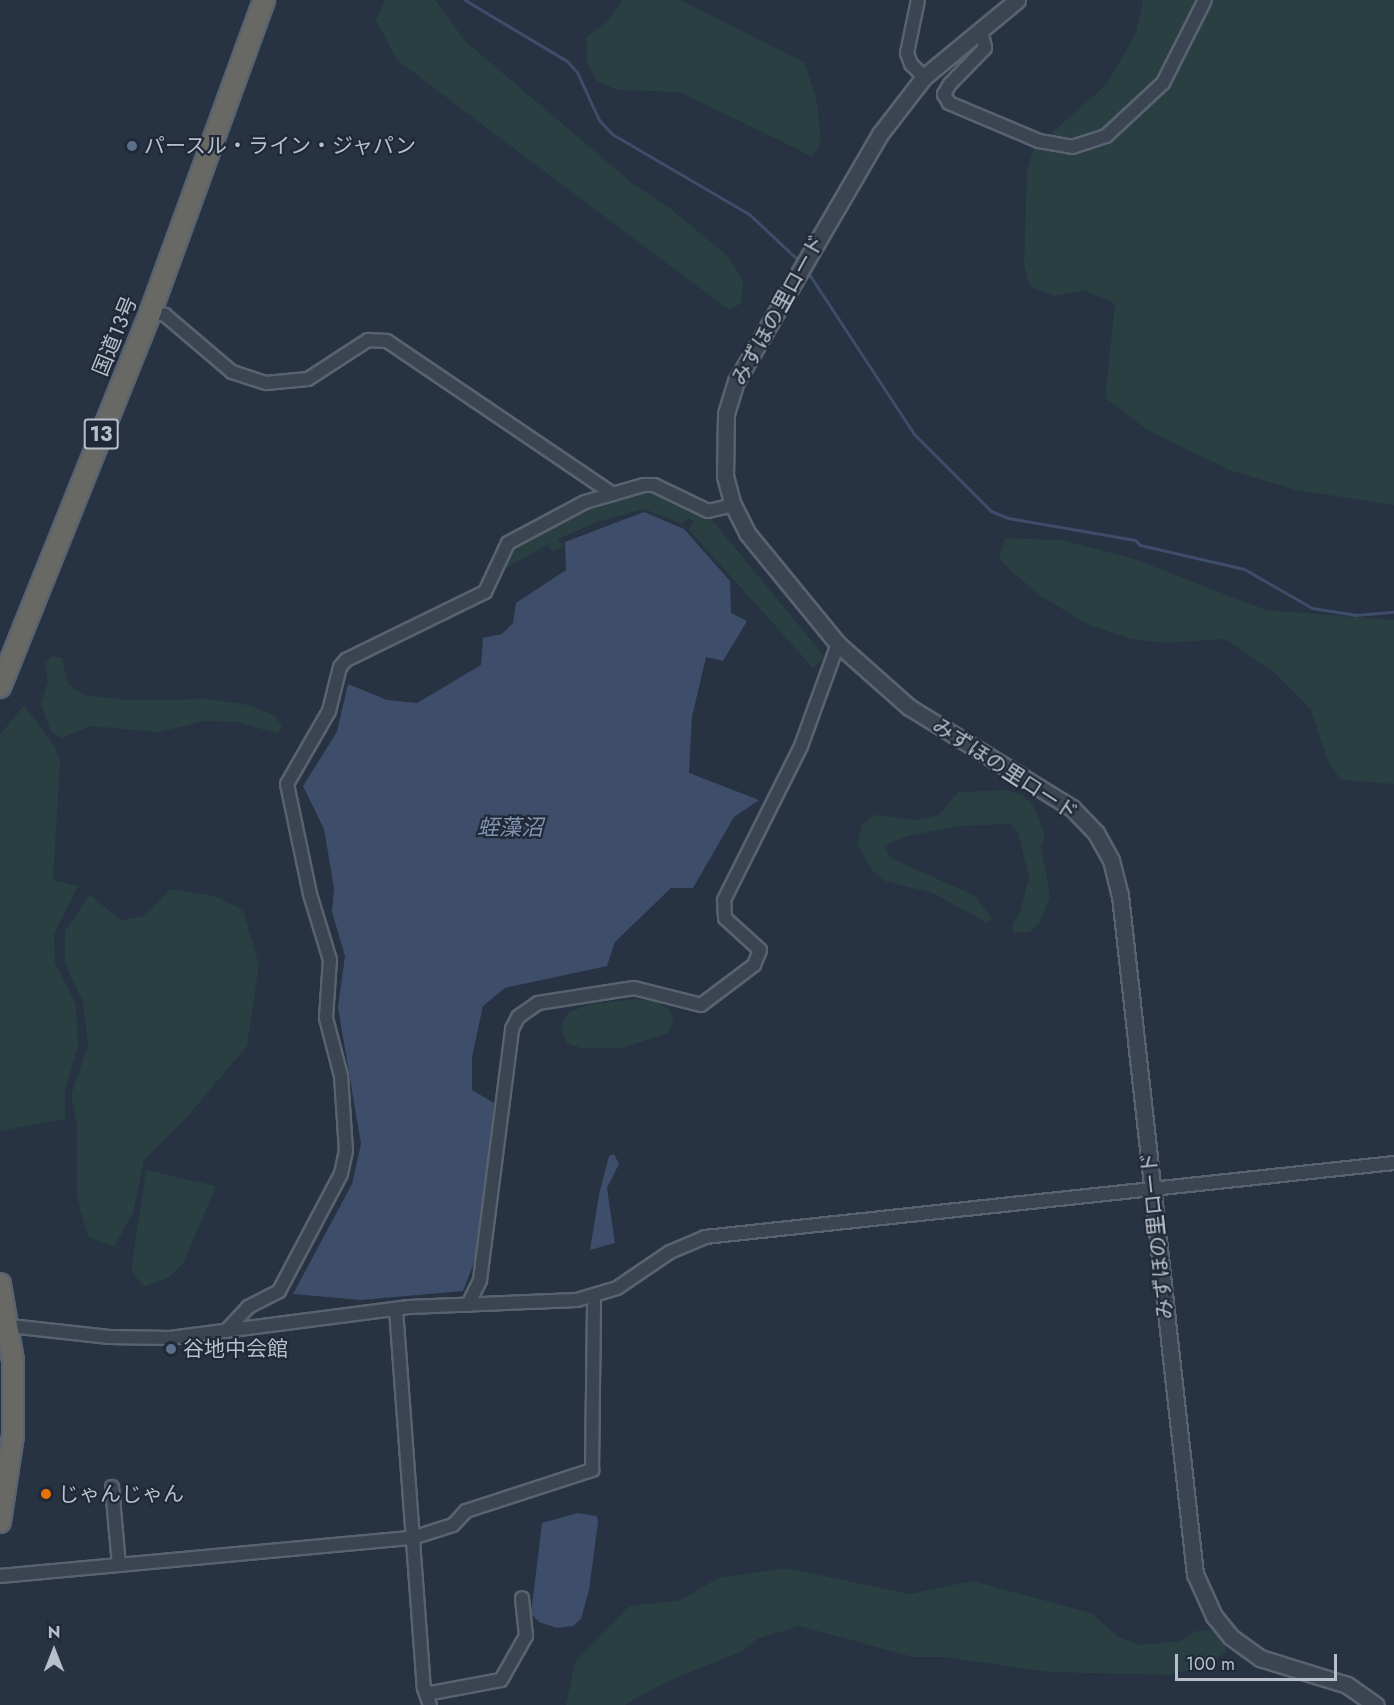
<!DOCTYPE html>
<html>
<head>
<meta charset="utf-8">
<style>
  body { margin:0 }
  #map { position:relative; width:1394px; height:1705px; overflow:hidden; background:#273242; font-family:Jost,"Noto Sans JP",sans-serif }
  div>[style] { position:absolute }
  .green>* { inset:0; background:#293f42 }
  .water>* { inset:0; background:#3e4e6a }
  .stream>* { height:3px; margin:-1.5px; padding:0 1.5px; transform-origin:1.5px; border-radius:1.5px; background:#3e4e6a }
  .roads { filter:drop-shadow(2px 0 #59626f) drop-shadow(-2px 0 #59626f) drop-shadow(0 2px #59626f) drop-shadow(0 -2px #59626f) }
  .minor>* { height:12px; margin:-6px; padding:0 6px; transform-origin:6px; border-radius:6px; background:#3b4451 }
  .tertiary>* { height:15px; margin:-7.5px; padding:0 7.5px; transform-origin:7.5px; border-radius:7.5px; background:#3b4451 }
  .trunk>* { height:20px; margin:-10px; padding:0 10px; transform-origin:10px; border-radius:10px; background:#686865 }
  .dots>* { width:16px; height:16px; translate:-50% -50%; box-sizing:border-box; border:3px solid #202937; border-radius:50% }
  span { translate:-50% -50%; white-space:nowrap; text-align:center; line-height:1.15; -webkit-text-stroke:4.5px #202937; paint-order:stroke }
  .shield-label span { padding:2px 4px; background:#202937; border:2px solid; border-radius:4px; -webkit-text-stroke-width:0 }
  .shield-label { font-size:20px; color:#b8bfcb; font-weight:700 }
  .poi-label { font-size:21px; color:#b8bfcb }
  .left { translate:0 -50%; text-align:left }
  .street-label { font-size:21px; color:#b8bfcb }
  .water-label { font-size:22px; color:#8194b2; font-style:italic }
  .north { position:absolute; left:24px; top:1621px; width:60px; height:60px; -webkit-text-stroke:4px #202937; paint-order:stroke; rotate:0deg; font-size:16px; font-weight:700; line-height:24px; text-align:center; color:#b8bfcb }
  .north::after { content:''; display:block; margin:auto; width:21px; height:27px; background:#b8bfcb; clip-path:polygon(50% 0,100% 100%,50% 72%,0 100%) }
  .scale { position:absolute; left:1175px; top:1654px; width:162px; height:27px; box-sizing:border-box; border:3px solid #b8bfcb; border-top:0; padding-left:8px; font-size:18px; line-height:21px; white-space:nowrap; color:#b8bfcb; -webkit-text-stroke:4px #202937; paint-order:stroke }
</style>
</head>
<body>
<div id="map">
  <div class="green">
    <div style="clip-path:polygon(385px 0,435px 0,465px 41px,632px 183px,671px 209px,730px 258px,743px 282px,741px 303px,730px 310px,718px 302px,397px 60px,376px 20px)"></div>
    <div style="clip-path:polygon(623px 0,680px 0,805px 63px,817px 102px,821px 141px,813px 157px,680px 92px,617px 90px,597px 81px,587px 62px,586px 37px,607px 22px)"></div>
    <div style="clip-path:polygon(1143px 0,1394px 0,1394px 505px,1296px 490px,1232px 471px,1149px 431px,1105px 398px,1115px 304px,1084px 290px,1054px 296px,1030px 287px,1024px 264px,1027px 170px,1034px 148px,1106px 85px,1136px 33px)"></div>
    <div style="clip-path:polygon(653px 490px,655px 495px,704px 513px,712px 520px,825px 657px,813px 668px,688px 529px,694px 522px,688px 518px,682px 524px,644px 509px,600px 521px,558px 539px,563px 546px,553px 552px,547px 545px,498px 573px,511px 545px,562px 517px,623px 494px)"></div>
    <div style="clip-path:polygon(1005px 538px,1062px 540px,1134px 559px,1266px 610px,1394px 620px,1394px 784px,1341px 780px,1328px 762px,1311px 710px,1277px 675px,1225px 639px,1166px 643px,1131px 639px,1089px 625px,1042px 597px,1011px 571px,999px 558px)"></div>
    <div style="clip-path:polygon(52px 656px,62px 658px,68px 684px,84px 695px,129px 700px,209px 699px,248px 705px,274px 715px,282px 726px,278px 734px,238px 722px,204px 721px,159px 732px,90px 726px,62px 738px,51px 732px,41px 704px,48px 682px,45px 664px)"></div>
    <div style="clip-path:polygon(24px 705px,55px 747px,60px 763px,53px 880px,78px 886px,54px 934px,55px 963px,76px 1004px,78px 1047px,65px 1089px,65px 1119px,0 1131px,0 735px)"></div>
    <div style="clip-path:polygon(1007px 790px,1024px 796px,1035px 808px,1045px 835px,1041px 846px,1050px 896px,1040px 923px,1029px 932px,1013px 932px,1012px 925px,1020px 912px,1029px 878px,1018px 832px,1011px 824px,960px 826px,907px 836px,884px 846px,891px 858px,975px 896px,992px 919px,987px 923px,933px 893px,885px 881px,872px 870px,857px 845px,862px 824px,873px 815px,915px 820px,939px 815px,958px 792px)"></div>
    <div style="clip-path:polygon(170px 889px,214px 896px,243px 910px,259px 965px,247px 1046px,187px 1117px,144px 1160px,133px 1213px,114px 1247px,88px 1237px,77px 1197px,77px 1124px,71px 1095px,88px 1045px,83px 1001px,65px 964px,65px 931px,90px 895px,121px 920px,145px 916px)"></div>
    <div style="clip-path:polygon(637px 999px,656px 1002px,667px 1008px,674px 1019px,668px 1033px,622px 1048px,581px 1048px,566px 1043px,561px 1026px,569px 1012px,591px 1004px)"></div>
    <div style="clip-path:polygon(146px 1170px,216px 1186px,183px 1264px,168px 1278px,143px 1287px,131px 1270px)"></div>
    <div style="clip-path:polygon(785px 1568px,910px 1594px,972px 1581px,1091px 1613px,1118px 1637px,1139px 1645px,1180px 1641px,1196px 1631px,1212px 1630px,1225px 1644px,1227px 1652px,1204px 1666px,1168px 1675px,1048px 1672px,945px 1657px,913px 1657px,799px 1626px,757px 1639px,742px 1651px,662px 1684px,625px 1705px,566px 1705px,575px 1662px,630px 1606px,681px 1600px,718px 1578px)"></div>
  </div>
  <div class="water">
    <div style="clip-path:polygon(644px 512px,684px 529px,730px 581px,731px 613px,747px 621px,723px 661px,706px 657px,692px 717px,689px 773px,759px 800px,734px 817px,693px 888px,671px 888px,615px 942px,607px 966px,505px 988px,483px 1006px,472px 1057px,472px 1090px,494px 1103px,480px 1247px,463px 1291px,361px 1300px,293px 1294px,352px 1184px,361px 1144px,338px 1007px,345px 956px,332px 912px,334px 888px,324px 829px,303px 786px,337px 732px,348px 684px,387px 700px,417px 703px,481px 665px,483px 638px,502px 634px,513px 623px,516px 603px,566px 570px,565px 542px)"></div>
    <div style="clip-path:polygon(614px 1154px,619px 1164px,607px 1188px,615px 1243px,590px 1250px,599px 1195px,609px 1156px)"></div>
    <div style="clip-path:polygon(577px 1513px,597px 1516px,598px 1522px,589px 1590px,581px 1619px,573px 1626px,557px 1628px,539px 1622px,531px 1614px,542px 1523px)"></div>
  </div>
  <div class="stream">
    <div style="left:465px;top:0;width:119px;rotate:30.9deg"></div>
    <div style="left:567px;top:61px;width:15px;rotate:48deg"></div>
    <div style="left:577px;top:72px;width:53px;rotate:65.4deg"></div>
    <div style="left:599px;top:120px;width:19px;rotate:47deg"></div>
    <div style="left:612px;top:134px;width:159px;rotate:30.3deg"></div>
    <div style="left:749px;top:214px;width:69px;rotate:43.2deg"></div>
    <div style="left:807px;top:271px;width:195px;rotate:56.7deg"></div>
    <div style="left:914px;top:434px;width:109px;rotate:45deg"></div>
    <div style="left:991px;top:511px;width:18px;rotate:22deg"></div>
    <div style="left:1008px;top:518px;width:129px;rotate:9.8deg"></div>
    <div style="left:1135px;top:540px;width:7px;rotate:45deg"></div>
    <div style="left:1140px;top:545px;width:107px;rotate:13deg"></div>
    <div style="left:1244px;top:569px;width:78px;rotate:29.8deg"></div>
    <div style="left:1312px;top:608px;width:45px;rotate:9deg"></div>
    <div style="left:1356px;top:615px;width:38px;rotate:-5deg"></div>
  </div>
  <div class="roads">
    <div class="minor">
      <div style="left:918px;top:0;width:54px;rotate:101.7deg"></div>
      <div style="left:907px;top:53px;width:12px;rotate:70deg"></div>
      <div style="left:911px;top:64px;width:18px;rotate:45deg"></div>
      <div style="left:981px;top:30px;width:18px;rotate:77deg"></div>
      <div style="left:985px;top:48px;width:50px;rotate:134.2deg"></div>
      <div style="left:950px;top:84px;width:12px;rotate:121deg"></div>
      <div style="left:944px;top:94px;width:10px;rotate:61deg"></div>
      <div style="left:949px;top:103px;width:98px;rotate:22.9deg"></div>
      <div style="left:1039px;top:141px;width:34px;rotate:10deg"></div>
      <div style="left:1072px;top:147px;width:36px;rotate:-18deg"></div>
      <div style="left:1106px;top:136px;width:78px;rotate:-42.9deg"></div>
      <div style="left:1163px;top:83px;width:93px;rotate:-63.2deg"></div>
      <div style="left:151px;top:311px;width:15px;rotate:16deg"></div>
      <div style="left:165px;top:315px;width:88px;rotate:40.4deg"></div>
      <div style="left:232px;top:372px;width:36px;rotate:18deg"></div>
      <div style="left:266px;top:383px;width:42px;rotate:-5.4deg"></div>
      <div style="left:308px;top:379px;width:72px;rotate:-33deg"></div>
      <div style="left:368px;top:340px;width:19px;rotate:3deg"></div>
      <div style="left:387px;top:341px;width:273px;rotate:34.1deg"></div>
      <div style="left:468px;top:1305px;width:28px;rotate:-64deg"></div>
      <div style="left:480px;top:1280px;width:253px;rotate:-82.7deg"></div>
      <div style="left:512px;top:1029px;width:13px;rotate:-63deg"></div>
      <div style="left:518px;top:1017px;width:24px;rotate:-35deg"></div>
      <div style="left:538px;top:1003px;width:97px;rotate:-8.9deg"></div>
      <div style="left:634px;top:988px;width:69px;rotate:14.2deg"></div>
      <div style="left:701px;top:1005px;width:66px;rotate:-37deg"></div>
      <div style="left:754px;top:965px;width:16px;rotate:-68deg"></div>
      <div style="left:760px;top:950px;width:47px;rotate:-137.6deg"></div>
      <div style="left:725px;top:918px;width:18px;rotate:-93deg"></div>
      <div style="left:724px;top:900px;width:172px;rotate:-63.4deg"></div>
      <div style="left:801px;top:746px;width:109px;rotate:-70.1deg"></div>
      <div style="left:396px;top:1309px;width:380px;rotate:85.8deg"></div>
      <div style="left:424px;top:1688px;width:18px;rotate:71deg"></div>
      <div style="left:1px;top:1325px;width:109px;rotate:6.3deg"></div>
      <div style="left:109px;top:1337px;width:61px;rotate:0.9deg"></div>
      <div style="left:170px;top:1338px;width:241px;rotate:-7.4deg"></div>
      <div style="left:409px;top:1307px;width:168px;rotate:-2.4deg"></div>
      <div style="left:577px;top:1300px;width:42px;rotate:-16.7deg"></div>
      <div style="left:617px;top:1288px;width:64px;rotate:-34.2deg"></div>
      <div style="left:670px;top:1252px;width:38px;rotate:-23deg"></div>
      <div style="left:705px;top:1237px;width:693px;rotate:-6.13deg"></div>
      <div style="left:226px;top:1331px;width:33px;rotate:-47deg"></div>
      <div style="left:248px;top:1307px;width:35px;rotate:-27deg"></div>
      <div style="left:279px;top:1291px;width:132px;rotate:-62.1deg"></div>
      <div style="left:341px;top:1174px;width:24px;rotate:-78deg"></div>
      <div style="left:346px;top:1151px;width:75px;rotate:-93.8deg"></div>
      <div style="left:341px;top:1076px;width:60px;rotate:-104.5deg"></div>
      <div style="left:326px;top:1018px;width:58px;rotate:-86.1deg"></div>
      <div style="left:330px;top:960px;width:69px;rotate:-106.9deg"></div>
      <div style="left:310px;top:894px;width:112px;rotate:-101.8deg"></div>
      <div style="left:287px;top:784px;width:84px;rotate:-60.1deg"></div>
      <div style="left:329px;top:711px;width:45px;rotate:-76deg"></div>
      <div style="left:340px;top:667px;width:9px;rotate:-49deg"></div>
      <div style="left:346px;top:660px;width:155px;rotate:-26.1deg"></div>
      <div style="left:485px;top:592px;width:54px;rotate:-64.9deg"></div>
      <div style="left:508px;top:543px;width:87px;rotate:-28deg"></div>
      <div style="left:585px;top:502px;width:61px;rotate:-16.1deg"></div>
      <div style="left:644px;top:485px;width:10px"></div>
      <div style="left:654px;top:485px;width:60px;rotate:25.7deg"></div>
      <div style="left:708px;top:511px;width:26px;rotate:-13deg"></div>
      <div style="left:112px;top:1487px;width:78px;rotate:84.9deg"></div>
      <div style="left:0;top:1576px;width:414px;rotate:-5.3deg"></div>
      <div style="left:412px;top:1538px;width:43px;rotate:-17.6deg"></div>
      <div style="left:453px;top:1525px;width:19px;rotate:-47deg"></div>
      <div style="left:466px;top:1511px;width:133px;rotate:-18deg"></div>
      <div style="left:592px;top:1470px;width:175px;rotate:-89.3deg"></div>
      <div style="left:426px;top:1694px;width:76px;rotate:-10.6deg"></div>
      <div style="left:501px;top:1680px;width:51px;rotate:-60.4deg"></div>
      <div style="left:526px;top:1636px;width:38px;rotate:-96deg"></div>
    </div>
    <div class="tertiary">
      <div style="left:1017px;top:0;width:121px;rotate:140.4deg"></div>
      <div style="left:924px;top:77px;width:72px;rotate:127.7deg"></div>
      <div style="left:880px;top:134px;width:286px;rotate:120.2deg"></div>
      <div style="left:736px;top:381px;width:34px;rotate:107deg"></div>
      <div style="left:726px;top:414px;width:62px;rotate:90.9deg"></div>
      <div style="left:725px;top:476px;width:30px;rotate:75deg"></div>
      <div style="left:733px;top:505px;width:31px;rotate:63deg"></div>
      <div style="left:747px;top:533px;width:144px;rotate:50.7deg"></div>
      <div style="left:838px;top:644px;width:95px;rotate:41.6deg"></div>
      <div style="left:909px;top:707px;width:192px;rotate:31.8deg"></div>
      <div style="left:1072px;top:808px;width:35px;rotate:46deg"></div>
      <div style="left:1096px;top:833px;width:31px;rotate:61deg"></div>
      <div style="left:1111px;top:860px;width:36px;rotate:76deg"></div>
      <div style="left:1120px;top:895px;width:683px;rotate:83.7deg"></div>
      <div style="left:1195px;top:1574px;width:46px;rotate:65.7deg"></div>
      <div style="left:1214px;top:1616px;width:27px;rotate:51deg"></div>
      <div style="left:1231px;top:1637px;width:36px;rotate:36deg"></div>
      <div style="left:1260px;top:1658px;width:91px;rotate:17.2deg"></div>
      <div style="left:1347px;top:1685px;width:35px;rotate:35deg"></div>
    </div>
    <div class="trunk">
      <div style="left:0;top:687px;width:405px;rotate:-68.1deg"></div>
      <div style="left:151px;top:311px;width:331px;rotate:-70deg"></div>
      <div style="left:0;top:1284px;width:78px;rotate:80.4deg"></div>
      <div style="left:13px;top:1361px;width:74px;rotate:90deg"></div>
      <div style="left:13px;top:1435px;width:88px;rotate:98.5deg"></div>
    </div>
  </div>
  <div class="dots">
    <div style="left:132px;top:146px;background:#5c6f8a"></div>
    <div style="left:171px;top:1349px;background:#5c6f8a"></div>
    <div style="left:46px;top:1494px;background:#e8710a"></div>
  </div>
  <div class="shield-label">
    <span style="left:101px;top:434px">13</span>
  </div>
  <div class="poi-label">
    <span class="left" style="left:144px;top:146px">パースル・ライン・ジャパン</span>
    <span class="left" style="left:183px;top:1349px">谷地中会館</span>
    <span class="left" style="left:58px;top:1494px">じゃんじゃん</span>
  </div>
  <div class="street-label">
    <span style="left:778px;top:310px;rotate:-61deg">みずほの里ロード</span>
    <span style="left:115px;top:336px;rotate:-68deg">国道13号</span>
    <span style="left:1005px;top:769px;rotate:33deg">みずほの里ロード</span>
    <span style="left:1157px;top:1236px;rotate:-96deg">みずほの里ロード</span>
  </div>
  <div class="water-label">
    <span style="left:510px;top:828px">蛭藻沼</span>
  </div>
  <div class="north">N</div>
  <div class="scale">100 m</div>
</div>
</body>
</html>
